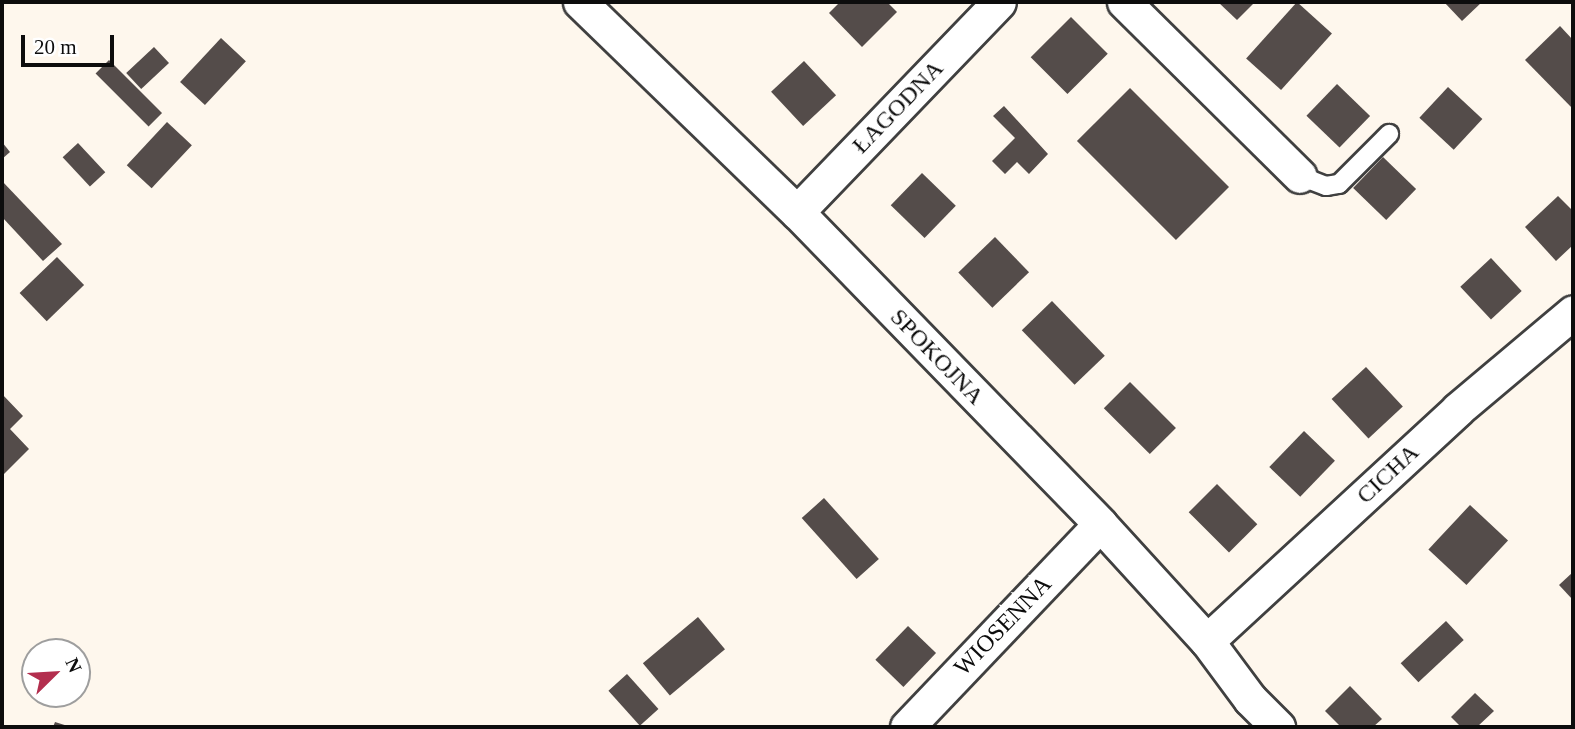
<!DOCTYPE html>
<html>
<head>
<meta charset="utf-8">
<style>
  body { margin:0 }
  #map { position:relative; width:1575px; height:729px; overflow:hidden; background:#fef7ed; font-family:Georgia,serif }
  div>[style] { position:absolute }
  .building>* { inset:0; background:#544c4a; transform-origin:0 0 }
  .roads { filter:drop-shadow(2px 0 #404040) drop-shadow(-2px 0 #404040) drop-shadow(0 2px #404040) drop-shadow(0 -2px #404040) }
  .service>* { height:18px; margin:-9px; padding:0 9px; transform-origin:9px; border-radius:9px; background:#fff }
  .minor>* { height:33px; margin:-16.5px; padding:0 16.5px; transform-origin:16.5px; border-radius:16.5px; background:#fff }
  span { translate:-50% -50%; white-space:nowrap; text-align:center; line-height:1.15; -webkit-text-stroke:7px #fff; paint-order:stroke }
  .street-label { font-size:24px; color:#0d0d0d }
  .frame { position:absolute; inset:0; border:4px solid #0d0d0d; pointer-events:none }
  .north { position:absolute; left:21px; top:638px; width:70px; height:70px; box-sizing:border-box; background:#fff; border:2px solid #9e9e9e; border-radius:50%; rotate:66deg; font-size:19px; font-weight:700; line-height:28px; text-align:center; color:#0d0d0d }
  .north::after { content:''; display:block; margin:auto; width:24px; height:32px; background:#b32e4e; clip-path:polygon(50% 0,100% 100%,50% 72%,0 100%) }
  .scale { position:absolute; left:21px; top:35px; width:93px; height:32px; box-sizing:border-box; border:4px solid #0d0d0d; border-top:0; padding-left:9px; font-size:21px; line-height:24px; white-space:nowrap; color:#0d0d0d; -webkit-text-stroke:5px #fff; paint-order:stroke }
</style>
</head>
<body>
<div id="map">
  <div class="building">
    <div style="clip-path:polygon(840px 2px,887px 2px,897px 12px,862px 47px,829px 13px)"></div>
    <div style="clip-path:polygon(1218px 2px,1255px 2px,1237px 20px)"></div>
    <div style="left:1297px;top:2px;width:47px;height:76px;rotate:42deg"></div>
    <div style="clip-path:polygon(1444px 2px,1482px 2px,1462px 21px)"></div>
    <div style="left:1071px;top:17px;width:52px;height:57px;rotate:45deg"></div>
    <div style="clip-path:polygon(1560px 26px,1573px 40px,1573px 109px,1525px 60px)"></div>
    <div style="left:221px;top:38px;width:34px;height:60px;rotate:43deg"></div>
    <div style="left:154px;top:47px;width:22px;height:38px;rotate:47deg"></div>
    <div style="left:109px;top:60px;width:75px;height:19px;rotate:45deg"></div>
    <div style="left:804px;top:61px;width:47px;height:45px;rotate:47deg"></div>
    <div style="left:1337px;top:84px;width:46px;height:44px;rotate:44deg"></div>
    <div style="left:1448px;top:87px;width:47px;height:42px;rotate:43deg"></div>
    <div style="left:1130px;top:88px;width:140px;height:75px;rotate:45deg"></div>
    <div style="clip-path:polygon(1004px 106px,1048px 154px,1029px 174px,1017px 162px,1005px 174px,992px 161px,1015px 138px,993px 116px)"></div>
    <div style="left:167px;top:122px;width:34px;height:59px;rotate:43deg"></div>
    <div style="clip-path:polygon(2px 142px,10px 152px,2px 159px)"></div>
    <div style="left:78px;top:143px;width:40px;height:21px;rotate:47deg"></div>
    <div style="left:1383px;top:157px;width:46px;height:43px;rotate:44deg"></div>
    <div style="left:922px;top:173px;width:47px;height:45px;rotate:44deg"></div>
    <div style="clip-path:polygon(2px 181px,62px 244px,43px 261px,2px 217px)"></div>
    <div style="clip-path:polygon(1558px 196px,1573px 211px,1573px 245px,1556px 261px,1525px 227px)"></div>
    <div style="left:995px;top:237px;width:49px;height:51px;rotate:46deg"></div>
    <div style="left:57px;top:257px;width:39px;height:52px;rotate:46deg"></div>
    <div style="left:1491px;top:258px;width:45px;height:42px;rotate:47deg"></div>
    <div style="left:1052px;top:301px;width:76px;height:42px;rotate:46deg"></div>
    <div style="left:1366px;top:367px;width:54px;height:47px;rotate:47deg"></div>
    <div style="left:1130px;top:382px;width:65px;height:37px;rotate:45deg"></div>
    <div style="clip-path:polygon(2px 394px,23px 416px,10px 429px,29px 449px,2px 476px)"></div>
    <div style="left:1304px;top:431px;width:43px;height:50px;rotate:44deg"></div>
    <div style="left:1217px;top:484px;width:57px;height:40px;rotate:45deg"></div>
    <div style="left:824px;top:498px;width:82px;height:30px;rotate:48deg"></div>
    <div style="left:1470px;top:505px;width:52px;height:61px;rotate:43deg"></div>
    <div style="clip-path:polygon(1573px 572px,1573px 600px,1559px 585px)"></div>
    <div style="left:698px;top:617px;width:42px;height:72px;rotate:50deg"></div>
    <div style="left:1446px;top:621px;width:26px;height:62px;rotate:47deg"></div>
    <div style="left:908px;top:626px;width:39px;height:47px;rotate:44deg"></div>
    <div style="left:627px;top:674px;width:47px;height:25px;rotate:48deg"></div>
    <div style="clip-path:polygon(1350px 686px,1382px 719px,1373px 727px,1341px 727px,1325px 711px)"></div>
    <div style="clip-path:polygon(1475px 693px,1494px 711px,1477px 727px,1461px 727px,1451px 717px)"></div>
    <div style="clip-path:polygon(55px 722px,71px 727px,53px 727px)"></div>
  </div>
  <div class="roads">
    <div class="service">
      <div style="left:1300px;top:176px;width:28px;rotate:21deg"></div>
      <div style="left:1326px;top:186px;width:13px;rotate:-9deg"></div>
      <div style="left:1339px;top:184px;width:71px;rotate:-45deg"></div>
    </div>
    <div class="minor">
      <div style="left:580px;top:2px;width:302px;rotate:44.1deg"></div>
      <div style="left:797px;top:212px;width:435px;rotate:45.8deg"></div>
      <div style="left:1100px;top:524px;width:159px;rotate:47.6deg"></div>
      <div style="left:1207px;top:641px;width:72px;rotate:53.4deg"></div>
      <div style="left:1250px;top:699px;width:40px;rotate:45deg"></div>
      <div style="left:1124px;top:2px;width:247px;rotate:44.7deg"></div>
      <div style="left:797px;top:212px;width:291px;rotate:-46.1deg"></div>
      <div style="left:1207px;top:641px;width:342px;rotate:-42.7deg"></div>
      <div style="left:1458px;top:409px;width:150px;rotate:-40.1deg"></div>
      <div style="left:907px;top:727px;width:280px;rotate:-46.4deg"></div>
    </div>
  </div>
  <div class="street-label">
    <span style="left:898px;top:107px;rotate:-46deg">ŁAGODNA</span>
    <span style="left:937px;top:357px;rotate:46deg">SPOKOJNA</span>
    <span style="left:1388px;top:474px;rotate:-43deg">CICHA</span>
    <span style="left:1003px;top:626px;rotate:-46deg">WIOSENNA</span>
  </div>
  <div class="frame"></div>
  <div class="north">N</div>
  <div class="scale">20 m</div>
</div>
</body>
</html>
